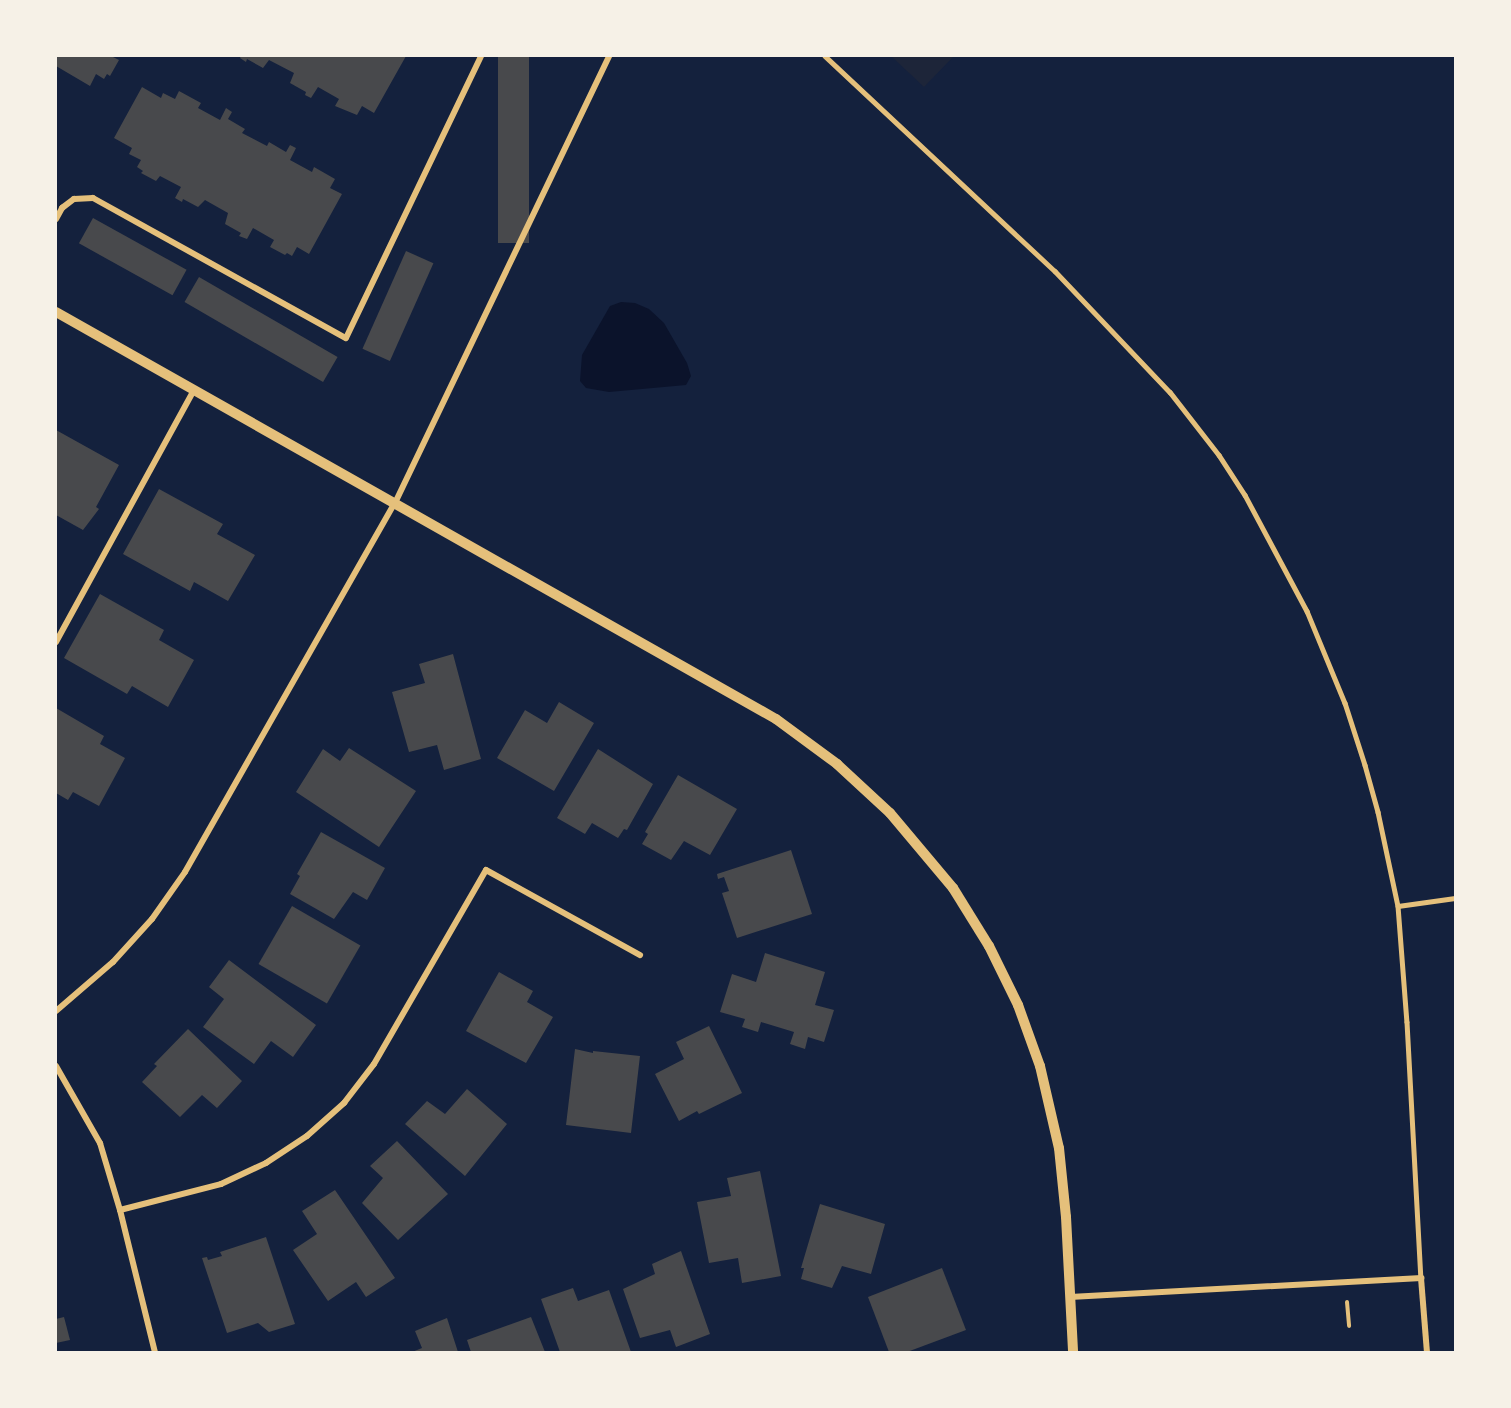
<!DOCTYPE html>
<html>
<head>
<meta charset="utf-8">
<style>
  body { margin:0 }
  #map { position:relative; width:1511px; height:1408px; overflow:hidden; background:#14213d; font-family:Rubik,sans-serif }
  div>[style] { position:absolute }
  .green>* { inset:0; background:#1d2539 }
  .water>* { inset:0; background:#0b132b }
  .building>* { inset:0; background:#48494c; transform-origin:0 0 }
  .path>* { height:4px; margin:-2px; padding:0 2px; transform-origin:2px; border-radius:2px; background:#e5c07b }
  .service>* { height:4.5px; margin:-2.25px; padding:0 2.25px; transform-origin:2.25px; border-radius:2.25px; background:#e5c07b }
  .minor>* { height:6px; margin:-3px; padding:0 3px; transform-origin:3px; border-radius:3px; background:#e5c07b }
  .tertiary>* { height:10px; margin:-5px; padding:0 5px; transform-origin:5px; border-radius:5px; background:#e5c07b }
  span { translate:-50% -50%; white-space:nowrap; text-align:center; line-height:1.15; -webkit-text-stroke:5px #f6f1e7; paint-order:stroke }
  .frame { position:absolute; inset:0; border:57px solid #f6f1e7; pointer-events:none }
</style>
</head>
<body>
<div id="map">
  <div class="green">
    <div style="clip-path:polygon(891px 56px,954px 56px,924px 87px)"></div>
  </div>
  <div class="water">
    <div style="clip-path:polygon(621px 302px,635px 303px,649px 309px,664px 323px,687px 363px,691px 376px,686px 385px,609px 392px,586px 388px,580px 381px,582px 355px,610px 306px)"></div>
  </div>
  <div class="building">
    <div style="clip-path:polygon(56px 56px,111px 56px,119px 60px,110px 76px,107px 74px,104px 79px,96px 74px,90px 86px,56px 66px)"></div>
    <div style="clip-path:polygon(241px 56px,406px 56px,374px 113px,362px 106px,357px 115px,335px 106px,339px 99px,318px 87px,311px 98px,305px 95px,306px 92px,290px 83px,294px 73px,269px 60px,263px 68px,247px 59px,246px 62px,240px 58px)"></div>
    <div style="left:498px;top:56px;width:31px;height:187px"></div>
    <div style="clip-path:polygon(142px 87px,161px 98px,163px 93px,175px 99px,179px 91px,201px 103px,198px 108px,220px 120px,226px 108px,232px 112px,228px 119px,245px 129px,242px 133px,267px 146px,269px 142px,286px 152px,290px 145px,296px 148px,290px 160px,312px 172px,314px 167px,335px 179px,330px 188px,342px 194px,309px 254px,297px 247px,292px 256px,287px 253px,285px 255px,270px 247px,274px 240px,253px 228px,247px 239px,239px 236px,241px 233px,225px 224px,228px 213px,205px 200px,198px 207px,183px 199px,182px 202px,175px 198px,181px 187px,160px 176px,156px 181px,141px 173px,143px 171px,137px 167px,141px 160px,129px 154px,132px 148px,114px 138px)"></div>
    <div style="left:93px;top:218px;width:107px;height:29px;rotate:29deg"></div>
    <div style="left:406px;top:251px;width:30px;height:107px;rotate:24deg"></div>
    <div style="left:199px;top:277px;width:160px;height:29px;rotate:30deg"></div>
    <div style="clip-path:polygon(56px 430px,119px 465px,96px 507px,99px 509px,83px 530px,56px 515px)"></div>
    <div style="clip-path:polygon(159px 489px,223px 524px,217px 534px,255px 555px,228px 601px,194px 582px,190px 591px,123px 554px)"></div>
    <div style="clip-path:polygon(100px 594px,164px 630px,159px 640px,194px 660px,168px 707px,132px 686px,127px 694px,64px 658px)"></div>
    <div style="clip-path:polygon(453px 654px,481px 759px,444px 770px,437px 745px,409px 752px,392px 692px,425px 683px,419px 664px)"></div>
    <div style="clip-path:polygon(559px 702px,594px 723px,554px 791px,497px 758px,525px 710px,547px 723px)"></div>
    <div style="clip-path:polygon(56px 708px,104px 736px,100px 744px,125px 758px,99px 806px,73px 792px,68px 800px,56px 793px)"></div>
    <div style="clip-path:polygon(349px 748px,416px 791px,379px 847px,296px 792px,323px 749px,340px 761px)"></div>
    <div style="clip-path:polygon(598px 749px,653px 784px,627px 830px,624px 829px,618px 838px,592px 823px,585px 834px,557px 818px)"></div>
    <div style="clip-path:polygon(678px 775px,737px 809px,710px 855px,684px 841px,671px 860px,642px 844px,648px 834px,645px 832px)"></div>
    <div style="clip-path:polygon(321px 832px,385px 868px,367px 900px,353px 892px,334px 919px,290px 894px,300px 876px,297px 874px)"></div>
    <div style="clip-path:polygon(791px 850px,812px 914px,737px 938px,722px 893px,729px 891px,724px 877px,718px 879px,717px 874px)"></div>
    <div style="left:292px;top:906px;width:79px;height:67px;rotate:30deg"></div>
    <div style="clip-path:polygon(765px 953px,825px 972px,815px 1005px,834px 1010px,824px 1042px,808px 1037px,805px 1049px,790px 1044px,794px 1032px,761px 1022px,758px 1032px,742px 1027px,745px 1019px,720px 1012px,732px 974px,756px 982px)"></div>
    <div style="clip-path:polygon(229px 960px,316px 1025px,293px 1057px,271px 1041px,254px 1064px,203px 1027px,224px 999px,209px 987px)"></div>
    <div style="clip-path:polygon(499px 972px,533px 991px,527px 1002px,553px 1017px,526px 1063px,466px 1031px)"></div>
    <div style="clip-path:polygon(709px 1026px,742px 1093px,699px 1114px,697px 1111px,679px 1121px,655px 1074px,684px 1059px,676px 1042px)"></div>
    <div style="clip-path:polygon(188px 1029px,242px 1081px,217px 1108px,202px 1095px,180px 1117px,142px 1082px,157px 1066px,154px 1064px)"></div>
    <div style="clip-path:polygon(575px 1049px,593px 1053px,593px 1051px,640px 1056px,631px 1133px,566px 1125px)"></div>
    <div style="clip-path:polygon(467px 1089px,507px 1124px,465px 1176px,405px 1124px,427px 1101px,445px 1114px)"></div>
    <div style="clip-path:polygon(397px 1141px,448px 1194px,398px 1240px,362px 1203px,383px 1178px,370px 1166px)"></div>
    <div style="clip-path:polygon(760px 1171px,781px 1276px,742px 1283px,738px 1258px,709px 1263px,697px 1202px,731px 1196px,727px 1178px)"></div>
    <div style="clip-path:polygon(335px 1190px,395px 1278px,366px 1297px,356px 1282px,328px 1301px,293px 1250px,317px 1234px,302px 1211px)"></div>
    <div style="clip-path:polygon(820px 1204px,885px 1224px,871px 1274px,842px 1266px,832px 1288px,801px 1279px,804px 1268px,801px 1268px)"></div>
    <div style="clip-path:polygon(266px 1237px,295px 1324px,269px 1332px,258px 1323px,227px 1333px,202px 1258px,207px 1257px,208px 1260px,222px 1256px,220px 1252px)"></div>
    <div style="clip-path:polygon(681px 1251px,710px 1334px,676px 1347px,670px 1330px,640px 1338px,623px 1289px,655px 1274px,652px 1264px)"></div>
    <div style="clip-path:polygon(942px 1268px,966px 1330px,907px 1352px,889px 1352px,868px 1297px)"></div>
    <div style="clip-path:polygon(573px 1288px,578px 1301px,609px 1290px,631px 1352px,560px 1352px,541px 1299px)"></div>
    <div style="clip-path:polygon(64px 1317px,70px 1340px,56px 1343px,56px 1319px)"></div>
    <div style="clip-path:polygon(531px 1317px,545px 1352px,471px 1352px,467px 1340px)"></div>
    <div style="clip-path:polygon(447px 1318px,458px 1352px,412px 1352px,422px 1348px,415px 1331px)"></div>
  </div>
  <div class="path">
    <div style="left:1347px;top:1302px;width:24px;rotate:85deg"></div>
  </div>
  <div class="service">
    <div style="left:825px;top:56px;width:315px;rotate:43.1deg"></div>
    <div style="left:1055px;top:271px;width:167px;rotate:46.5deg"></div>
    <div style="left:1170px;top:392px;width:80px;rotate:52.1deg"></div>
    <div style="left:1219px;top:455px;width:48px;rotate:57deg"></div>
    <div style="left:1245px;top:495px;width:132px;rotate:61.9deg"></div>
    <div style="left:1307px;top:611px;width:100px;rotate:67.6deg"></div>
    <div style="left:1345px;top:703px;width:65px;rotate:72.1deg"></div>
    <div style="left:1365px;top:765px;width:49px;rotate:74.5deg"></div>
    <div style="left:1378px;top:812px;width:96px;rotate:78deg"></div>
    <div style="left:1398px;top:906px;width:116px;rotate:85.6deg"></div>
    <div style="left:1407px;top:1022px;width:256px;rotate:86.9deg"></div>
    <div style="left:1398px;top:906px;width:59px;rotate:-7.9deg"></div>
  </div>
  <div class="minor">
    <div style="left:56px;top:219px;width:13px;rotate:-61deg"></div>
    <div style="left:62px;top:208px;width:15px;rotate:-37deg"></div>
    <div style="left:74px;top:199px;width:19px;rotate:-3deg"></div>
    <div style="left:93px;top:198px;width:289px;rotate:29deg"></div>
    <div style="left:346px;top:338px;width:313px;rotate:-64.4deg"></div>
    <div style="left:56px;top:642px;width:287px;rotate:-61.3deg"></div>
    <div style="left:56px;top:1011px;width:75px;rotate:-40.7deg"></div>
    <div style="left:113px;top:962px;width:58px;rotate:-47.8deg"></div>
    <div style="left:152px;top:919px;width:57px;rotate:-54.9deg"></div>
    <div style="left:185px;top:872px;width:425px;rotate:-60.4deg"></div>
    <div style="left:395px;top:503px;width:496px;rotate:-64.4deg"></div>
    <div style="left:56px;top:1066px;width:89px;rotate:60.3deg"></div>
    <div style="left:100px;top:1143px;width:70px;rotate:73.4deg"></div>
    <div style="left:120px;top:1210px;width:146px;rotate:76.2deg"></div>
    <div style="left:120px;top:1210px;width:104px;rotate:-14.4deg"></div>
    <div style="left:221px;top:1184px;width:50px;rotate:-25deg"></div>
    <div style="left:266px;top:1163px;width:49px;rotate:-33.4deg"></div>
    <div style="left:307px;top:1136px;width:50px;rotate:-41.7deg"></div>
    <div style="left:344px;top:1103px;width:49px;rotate:-52.4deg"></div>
    <div style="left:374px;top:1064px;width:224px;rotate:-60deg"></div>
    <div style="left:486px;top:870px;width:176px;rotate:28.9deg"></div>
    <div style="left:1070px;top:1297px;width:352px;rotate:-3.1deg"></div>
    <div style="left:1421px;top:1278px;width:74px;rotate:85.4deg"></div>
  </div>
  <div class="tertiary">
    <div style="left:56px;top:312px;width:827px;rotate:29.48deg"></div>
    <div style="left:776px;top:719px;width:76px;rotate:36.4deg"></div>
    <div style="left:837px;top:764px;width:72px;rotate:42.8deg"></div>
    <div style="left:890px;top:813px;width:98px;rotate:50deg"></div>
    <div style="left:953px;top:888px;width:68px;rotate:58.2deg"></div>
    <div style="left:989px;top:946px;width:66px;rotate:63.8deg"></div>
    <div style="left:1018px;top:1005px;width:65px;rotate:70.2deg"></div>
    <div style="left:1040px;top:1066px;width:84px;rotate:77deg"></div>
    <div style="left:1059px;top:1148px;width:69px;rotate:84.2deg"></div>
    <div style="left:1066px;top:1217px;width:135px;rotate:87deg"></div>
  </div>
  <div class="frame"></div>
</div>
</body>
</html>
